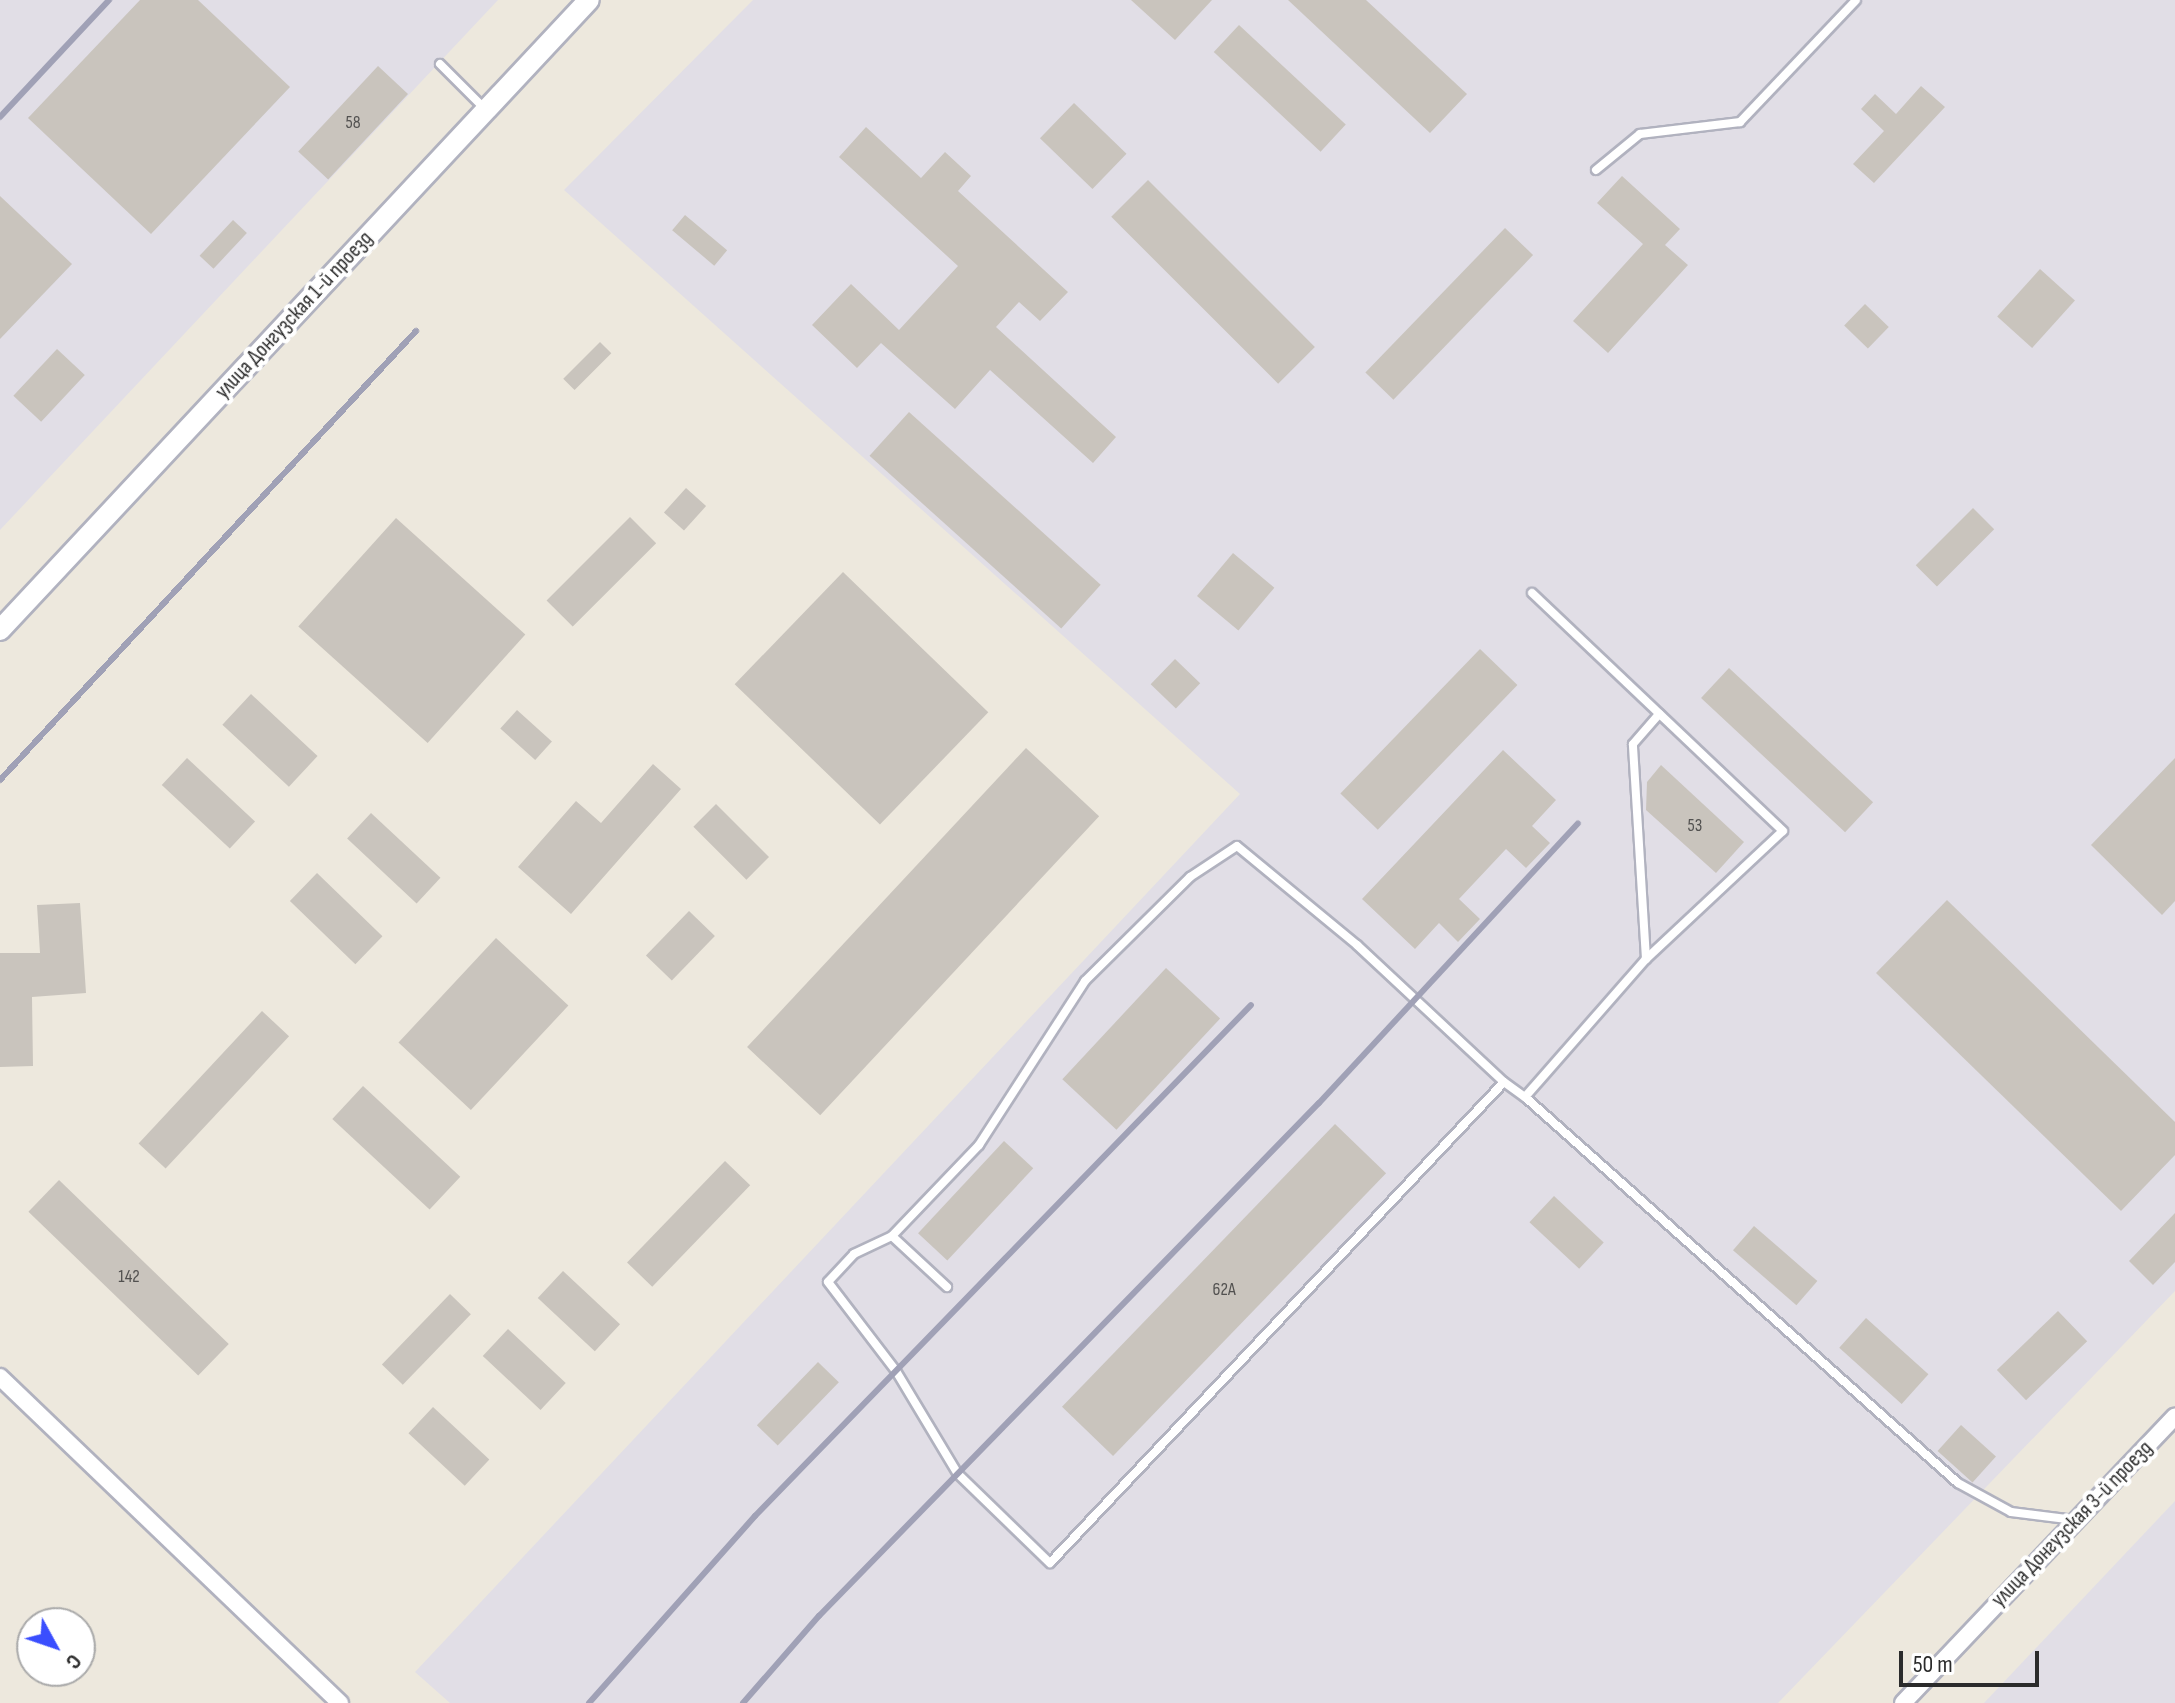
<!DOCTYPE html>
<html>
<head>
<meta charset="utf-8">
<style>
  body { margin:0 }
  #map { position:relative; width:2175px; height:1703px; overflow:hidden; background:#ede8dd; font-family:"Sofia Sans Condensed",sans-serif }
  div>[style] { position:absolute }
  .industrial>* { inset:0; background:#e1dee6 }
  .building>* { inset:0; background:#c9c4bd; transform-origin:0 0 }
  .roads { filter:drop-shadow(2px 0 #b1b2bf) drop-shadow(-2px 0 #b1b2bf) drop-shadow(0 2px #b1b2bf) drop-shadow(0 -2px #b1b2bf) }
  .service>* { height:8px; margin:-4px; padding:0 4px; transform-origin:4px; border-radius:4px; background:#fff }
  .minor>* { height:16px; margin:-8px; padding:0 8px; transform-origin:8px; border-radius:8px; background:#fff }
  .tertiary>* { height:20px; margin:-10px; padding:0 10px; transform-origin:10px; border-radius:10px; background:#fff }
  .rail>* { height:6px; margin:-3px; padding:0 3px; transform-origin:3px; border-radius:3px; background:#a0a1b6 }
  span { translate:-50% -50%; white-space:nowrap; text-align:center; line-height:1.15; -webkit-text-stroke:8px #fff; paint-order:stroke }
  .number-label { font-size:18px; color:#525150 }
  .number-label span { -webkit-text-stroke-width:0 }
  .street-label { font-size:22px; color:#2b2b2b }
  .north { position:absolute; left:16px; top:1607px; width:80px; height:80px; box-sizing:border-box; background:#fff; border:2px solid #aaa; border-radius:50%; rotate:130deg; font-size:22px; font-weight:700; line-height:32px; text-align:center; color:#2b2b2b }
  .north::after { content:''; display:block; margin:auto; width:28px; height:36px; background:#3a4efe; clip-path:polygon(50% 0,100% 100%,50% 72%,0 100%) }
  .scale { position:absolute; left:1899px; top:1651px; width:140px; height:36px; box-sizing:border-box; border:4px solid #2b2b2b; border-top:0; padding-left:10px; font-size:24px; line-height:28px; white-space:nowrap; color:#2b2b2b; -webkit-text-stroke:6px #fff; paint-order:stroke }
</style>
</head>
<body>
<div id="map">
  <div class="industrial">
    <div style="clip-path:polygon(0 0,498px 0,0 530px)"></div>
    <div style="clip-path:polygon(753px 0,2175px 0,2175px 1291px,1778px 1703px,450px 1703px,415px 1672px,1240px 794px,564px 190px)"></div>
    <div style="clip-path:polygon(2175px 1501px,2175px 1703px,1984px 1703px)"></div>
  </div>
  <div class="building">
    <div style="clip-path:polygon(140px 0,198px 0,290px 87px,151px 234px,28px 118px)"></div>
    <div style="clip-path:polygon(1131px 0,1212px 0,1175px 40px)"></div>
    <div style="clip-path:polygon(1288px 0,1366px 0,1467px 94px,1430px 133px)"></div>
    <div style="left:1239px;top:25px;width:146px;height:37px;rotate:43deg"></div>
    <div style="left:378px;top:66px;width:41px;height:117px;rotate:43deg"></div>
    <div style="clip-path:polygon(1921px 86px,1945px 107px,1874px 183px,1853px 164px,1884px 131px,1861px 109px,1875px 94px,1896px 114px)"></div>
    <div style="left:1074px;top:103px;width:73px;height:49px;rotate:44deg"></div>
    <div style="clip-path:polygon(866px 127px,921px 178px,945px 152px,971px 176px,958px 191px,1068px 292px,1040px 321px,1019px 302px,996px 327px,1116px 437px,1093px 463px,990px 370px,955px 409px,881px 343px,857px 368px,812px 325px,851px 284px,899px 330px,958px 266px,839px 157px)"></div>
    <div style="clip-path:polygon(1622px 176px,1680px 229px,1665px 245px,1688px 265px,1608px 353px,1573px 321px,1643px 244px,1597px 203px)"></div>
    <div style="left:1148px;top:180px;width:236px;height:52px;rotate:45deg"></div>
    <div style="clip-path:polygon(0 196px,72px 264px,0 339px)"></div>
    <div style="left:685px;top:215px;width:55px;height:20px;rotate:40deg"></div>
    <div style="left:233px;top:220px;width:19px;height:49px;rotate:43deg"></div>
    <div style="left:1505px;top:228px;width:39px;height:201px;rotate:44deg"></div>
    <div style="left:2040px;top:269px;width:47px;height:64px;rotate:42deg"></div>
    <div style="left:1865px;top:304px;width:33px;height:30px;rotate:44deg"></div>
    <div style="left:600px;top:342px;width:16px;height:52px;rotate:45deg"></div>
    <div style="left:57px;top:349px;width:38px;height:64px;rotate:43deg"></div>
    <div style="left:909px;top:412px;width:258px;height:59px;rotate:42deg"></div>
    <div style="left:686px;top:488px;width:27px;height:33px;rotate:42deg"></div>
    <div style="left:1973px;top:508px;width:30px;height:81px;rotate:45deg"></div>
    <div style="left:630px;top:517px;width:37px;height:118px;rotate:45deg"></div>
    <div style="left:396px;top:518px;width:174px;height:146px;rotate:42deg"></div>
    <div style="left:1233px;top:553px;width:54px;height:56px;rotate:40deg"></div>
    <div style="left:843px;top:572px;width:202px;height:156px;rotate:44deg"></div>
    <div style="left:1480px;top:649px;width:52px;height:201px;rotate:44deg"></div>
    <div style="left:1175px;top:659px;width:35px;height:35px;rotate:44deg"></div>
    <div style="left:1729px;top:668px;width:197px;height:41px;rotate:43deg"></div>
    <div style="left:251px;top:694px;width:91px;height:42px;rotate:43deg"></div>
    <div style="left:517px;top:710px;width:47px;height:25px;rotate:42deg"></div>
    <div style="left:1026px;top:748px;width:100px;height:409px;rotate:43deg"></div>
    <div style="clip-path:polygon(1503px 750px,1556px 800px,1532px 826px,1550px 843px,1526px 868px,1506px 849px,1459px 899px,1480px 919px,1458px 942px,1439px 923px,1415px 949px,1362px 899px)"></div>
    <div style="left:187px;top:758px;width:93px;height:37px;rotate:43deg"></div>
    <div style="clip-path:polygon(2175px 758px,2175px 901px,2162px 915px,2091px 845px)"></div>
    <div style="clip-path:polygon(653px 764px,681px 789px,571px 914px,518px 867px,576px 801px,601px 823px)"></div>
    <div style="clip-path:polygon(1661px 765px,1744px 842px,1716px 873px,1646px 810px,1647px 782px)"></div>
    <div style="left:716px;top:804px;width:75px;height:32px;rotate:45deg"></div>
    <div style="left:371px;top:813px;width:95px;height:35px;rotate:43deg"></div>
    <div style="left:317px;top:873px;width:91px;height:39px;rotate:44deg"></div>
    <div style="clip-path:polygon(1947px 900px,2175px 1122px,2175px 1155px,2121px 1211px,1876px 973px)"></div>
    <div style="clip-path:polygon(80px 903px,86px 993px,32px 997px,33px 1066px,0 1067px,0 953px,40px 953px,37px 905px)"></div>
    <div style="left:689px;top:911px;width:36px;height:62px;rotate:44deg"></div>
    <div style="left:496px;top:938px;width:99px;height:143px;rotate:43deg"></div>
    <div style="left:1166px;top:968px;width:74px;height:152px;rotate:43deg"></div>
    <div style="left:262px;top:1011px;width:37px;height:181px;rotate:43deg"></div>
    <div style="left:363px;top:1086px;width:133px;height:45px;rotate:43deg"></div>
    <div style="left:1335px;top:1124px;width:71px;height:393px;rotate:44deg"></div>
    <div style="left:1004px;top:1141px;width:40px;height:126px;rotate:43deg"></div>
    <div style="left:725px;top:1161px;width:35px;height:141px;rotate:44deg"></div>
    <div style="left:59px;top:1180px;width:236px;height:44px;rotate:44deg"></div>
    <div style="left:1554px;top:1196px;width:68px;height:36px;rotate:43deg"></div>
    <div style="clip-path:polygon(2175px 1213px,2175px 1262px,2153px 1285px,2129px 1261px)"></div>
    <div style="left:1754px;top:1226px;width:84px;height:32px;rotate:41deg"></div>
    <div style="left:563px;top:1271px;width:78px;height:37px;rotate:43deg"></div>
    <div style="left:450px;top:1294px;width:29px;height:98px;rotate:44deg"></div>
    <div style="left:2058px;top:1311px;width:42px;height:85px;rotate:46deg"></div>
    <div style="left:1866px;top:1318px;width:84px;height:40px;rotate:42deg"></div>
    <div style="left:508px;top:1329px;width:79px;height:37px;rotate:43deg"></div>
    <div style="left:818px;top:1362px;width:29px;height:88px;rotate:44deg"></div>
    <div style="left:433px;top:1407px;width:77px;height:36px;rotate:43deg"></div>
    <div style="left:1961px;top:1425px;width:47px;height:35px;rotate:42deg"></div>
  </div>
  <div class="roads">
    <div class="service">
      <div style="left:440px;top:64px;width:64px;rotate:45deg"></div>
      <div style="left:1596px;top:170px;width:57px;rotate:-39.3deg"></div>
      <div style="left:1640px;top:134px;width:101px;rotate:-6.8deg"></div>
      <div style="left:1740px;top:122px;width:168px;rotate:-46.4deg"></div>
      <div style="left:1646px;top:959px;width:215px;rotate:-93.5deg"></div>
      <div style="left:1633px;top:744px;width:40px;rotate:-49deg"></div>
      <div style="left:1525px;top:1097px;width:184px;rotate:-48.8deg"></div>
      <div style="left:1646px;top:959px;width:187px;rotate:-43.1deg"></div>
      <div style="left:1783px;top:831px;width:346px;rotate:-136.5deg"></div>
      <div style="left:892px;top:1236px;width:42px;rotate:154.7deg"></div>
      <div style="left:854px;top:1254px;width:38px;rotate:133deg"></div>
      <div style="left:828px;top:1282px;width:112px;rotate:52.6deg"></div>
      <div style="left:896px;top:1371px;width:120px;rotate:59deg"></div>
      <div style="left:958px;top:1474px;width:128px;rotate:44.1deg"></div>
      <div style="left:1050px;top:1563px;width:661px;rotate:-46.65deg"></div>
      <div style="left:947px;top:1287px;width:75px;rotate:-137.2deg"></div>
      <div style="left:892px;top:1236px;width:126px;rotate:-46.3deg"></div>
      <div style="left:979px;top:1145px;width:195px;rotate:-57.1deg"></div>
      <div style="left:1085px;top:981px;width:148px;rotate:-44.7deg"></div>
      <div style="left:1190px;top:877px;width:56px;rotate:-33.4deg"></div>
      <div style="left:1237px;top:846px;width:156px;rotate:39.5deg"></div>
      <div style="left:1357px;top:945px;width:201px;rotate:43deg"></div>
      <div style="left:1504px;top:1082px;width:26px;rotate:36deg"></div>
      <div style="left:1525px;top:1097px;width:580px;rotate:41.72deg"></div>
      <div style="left:1958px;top:1483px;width:60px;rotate:28.7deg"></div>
      <div style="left:2011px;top:1512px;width:64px;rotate:7.1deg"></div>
    </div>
    <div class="minor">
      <div style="left:0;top:1377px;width:471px;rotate:43.8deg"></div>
      <div style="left:1903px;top:1703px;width:395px;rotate:-46.5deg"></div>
    </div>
    <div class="tertiary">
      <div style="left:0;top:630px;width:862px;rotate:-46.93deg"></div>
    </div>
  </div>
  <div class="rail">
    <div style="left:0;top:117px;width:160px;rotate:-47deg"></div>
    <div style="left:0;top:780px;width:612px;rotate:-47.18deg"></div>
    <div style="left:589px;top:1703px;width:250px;rotate:-48.4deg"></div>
    <div style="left:755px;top:1516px;width:712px;rotate:-45.85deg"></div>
    <div style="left:743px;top:1703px;width:116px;rotate:-48.9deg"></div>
    <div style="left:819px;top:1616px;width:716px;rotate:-45.74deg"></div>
    <div style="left:1319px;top:1103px;width:381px;rotate:-47.2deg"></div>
  </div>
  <div class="number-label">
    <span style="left:353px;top:123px">58</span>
    <span style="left:1695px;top:826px">53</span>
    <span style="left:129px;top:1277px">142</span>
    <span style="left:1224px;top:1290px">62А</span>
  </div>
  <div class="street-label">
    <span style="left:294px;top:315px;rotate:-47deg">улица Донгузская 1-й проезд</span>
    <span style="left:2072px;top:1524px;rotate:-46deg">улица Донгузская 3-й проезд</span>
  </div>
  <div class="north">С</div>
  <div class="scale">50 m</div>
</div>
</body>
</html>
